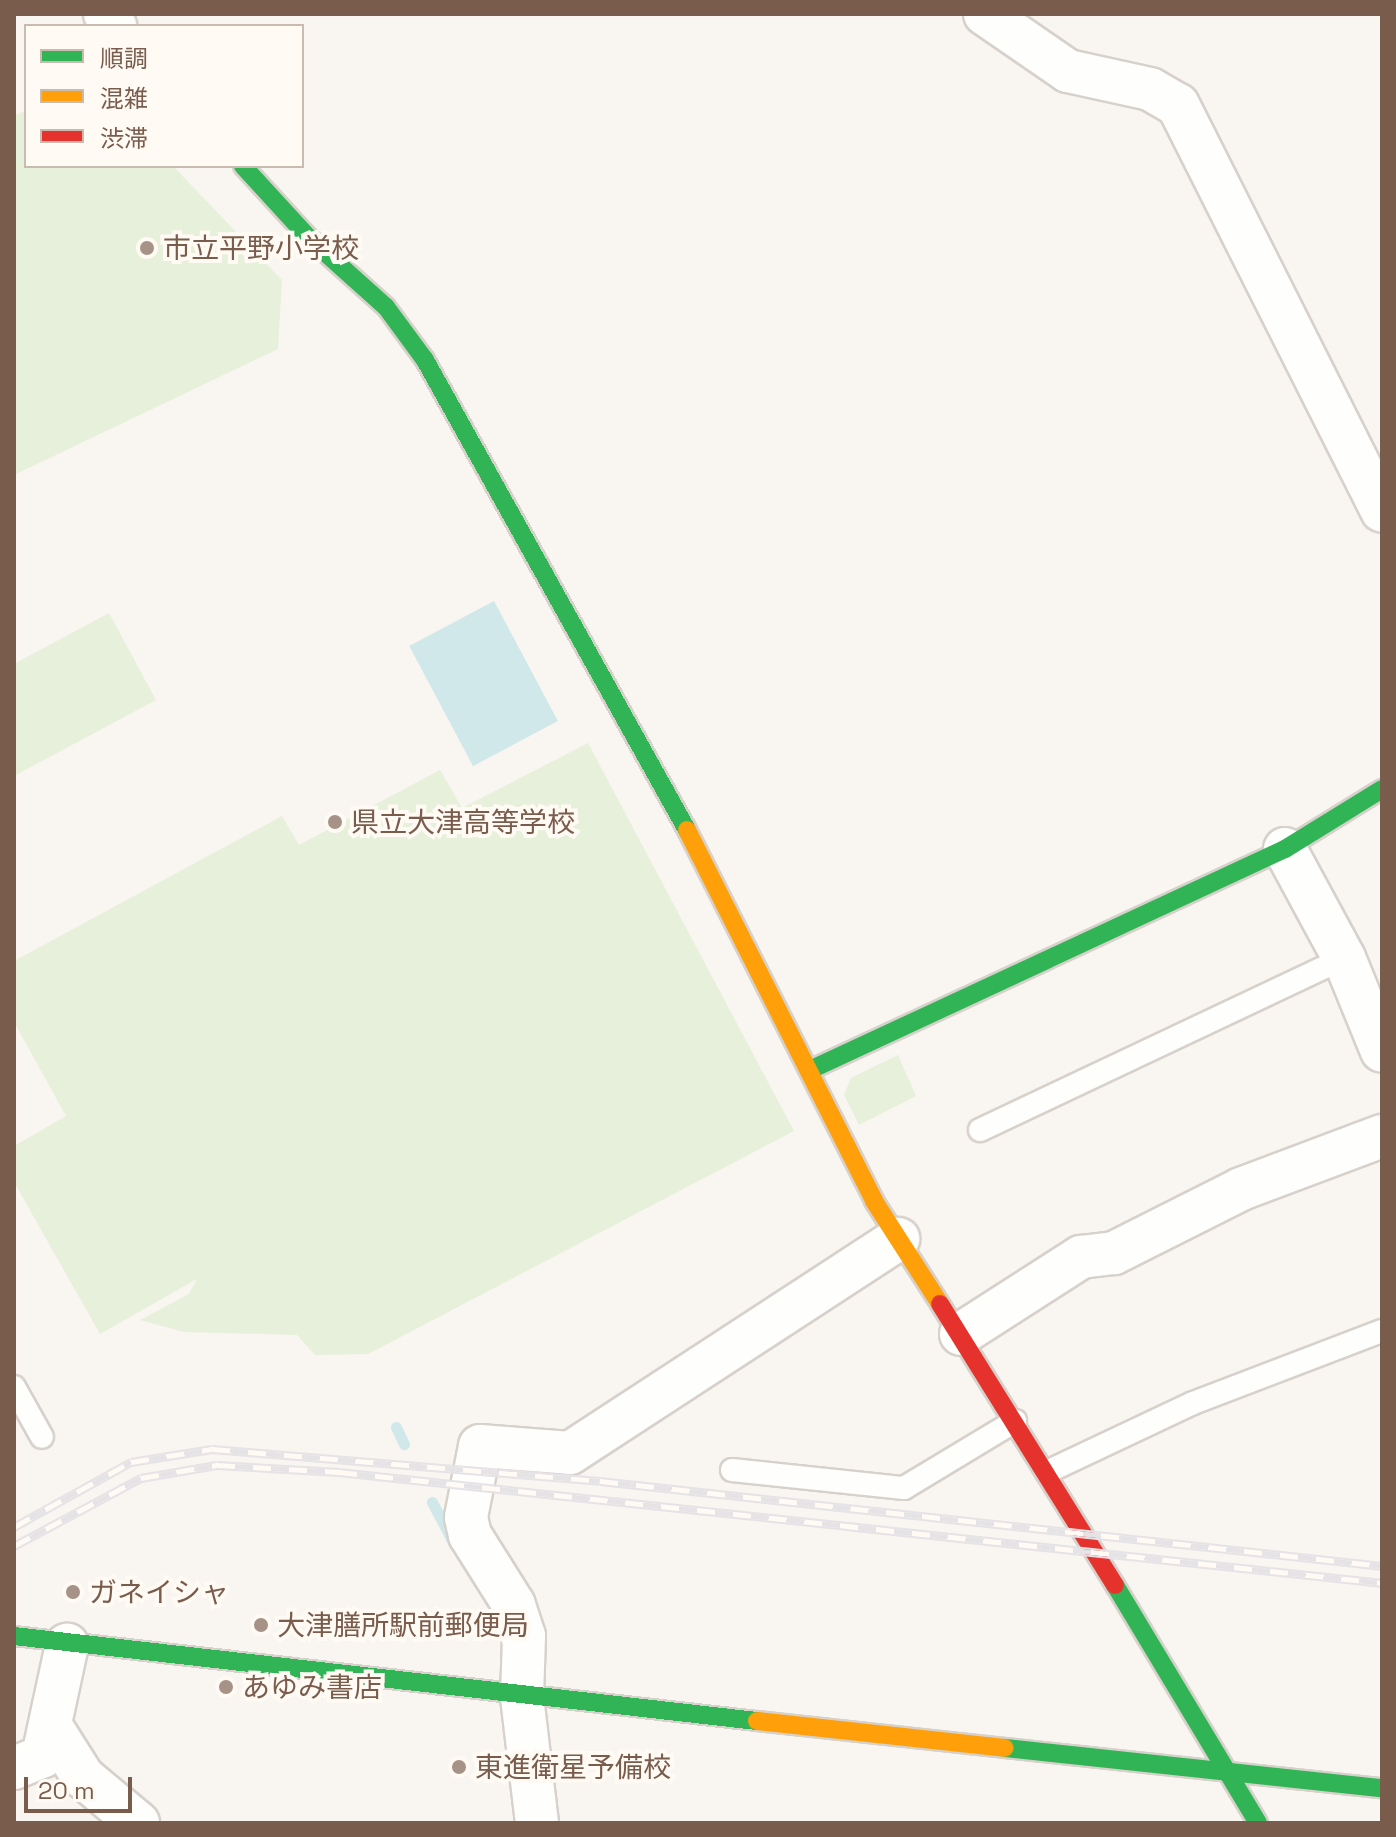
<!DOCTYPE html>
<html>
<head>
<meta charset="utf-8">
<style>
  body { margin:0 }
  #map { position:relative; width:1396px; height:1837px; overflow:hidden; background:#f9f5f0; font-family:"Space Grotesk","Noto Sans JP",sans-serif }
  div>[style] { position:absolute }
  .green>* { inset:0; background:#e7f0db }
  .water>* { inset:0; background:#d0e8ea; transform-origin:0 0 }
  .stream>* { height:11px; margin:-5.5px; padding:0 5.5px; transform-origin:5.5px; border-radius:5.5px; background:#d0e8ea }
  .roads { filter:drop-shadow(2px 0 #d7d1cb) drop-shadow(-2px 0 #d7d1cb) drop-shadow(0 2px #d7d1cb) drop-shadow(0 -2px #d7d1cb) }
  .lane>* { height:22px; margin:-11px; padding:0 11px; transform-origin:11px; border-radius:11px; background:#fefefd }
  .street>* { height:42px; margin:-21px; padding:0 21px; transform-origin:21px; border-radius:21px; background:#fefefd }
  .fast>* { height:18px; margin:-9px; padding:0 9px; transform-origin:9px; border-radius:9px; background:#30b455 }
  .slow>* { height:18px; margin:-9px; padding:0 9px; transform-origin:9px; border-radius:9px; background:#ff9f0a }
  .jam>* { height:18px; margin:-9px; padding:0 9px; transform-origin:9px; border-radius:9px; background:#e5322d }
  .rail>* { height:9px; margin-top:-4.5px; transform-origin:0; background:repeating-linear-gradient(90deg,#fffaf3 0 18px,#e6e3e7 0 36px); box-sizing:border-box; border-block:2px solid #e6e3e7 }
  .dots>* { width:22px; height:22px; translate:-50% -50%; box-sizing:border-box; border:4px solid #fffaf3; border-radius:50% }
  span { translate:-50% -50%; white-space:nowrap; text-align:center; line-height:1.15; -webkit-text-stroke:8px #fffaf3; paint-order:stroke }
  .poi-label { font-size:28px; color:#7a5c4d }
  .left { translate:0 -50%; text-align:left }
  .frame { position:absolute; inset:0; border:16px solid #7a5c4d; pointer-events:none }
  .legend { position:absolute; left:24px; top:24px; width:280px; height:144px; box-sizing:border-box; background:#fffaf3; border:2px solid #cabbb1; margin:0; padding:10px 14px; list-style:none; font-size:24px; color:#7a5c4d }
  .legend li { display:flex; align-items:center; gap:16px; height:40px }
  .legend b { width:40px; border:2px solid #cabbb1 }
  .scale { position:absolute; left:24px; top:1777px; width:108px; height:36px; box-sizing:border-box; border:4px solid #7a5c4d; border-top:0; padding-left:10px; font-size:24px; line-height:28px; white-space:nowrap; color:#7a5c4d; -webkit-text-stroke:6px #fffaf3; paint-order:stroke }
</style>
</head>
<body>
<div id="map">
  <div class="green">
    <div style="clip-path:polygon(26px 111px,26px 166px,173px 166px,282px 280px,278px 349px,14px 475px,14px 115px)"></div>
    <div style="clip-path:polygon(109px 613px,156px 700px,14px 776px,14px 664px)"></div>
    <div style="clip-path:polygon(588px 743px,794px 1131px,368px 1354px,315px 1355px,297px 1335px,184px 1332px,140px 1320px,189px 1294px,197px 1279px,100px 1334px,14px 1182px,14px 1146px,66px 1116px,14px 1022px,14px 961px,282px 816px,299px 845px,440px 770px,462px 808px)"></div>
    <div style="clip-path:polygon(898px 1055px,916px 1096px,859px 1125px,844px 1095px,851px 1078px)"></div>
  </div>
  <div class="water">
    <div style="left:494px;top:601px;width:136px;height:96px;rotate:62deg"></div>
  </div>
  <div class="stream">
    <div style="left:396px;top:1427px;width:19px;rotate:65deg"></div>
    <div style="left:432px;top:1502px;width:45px;rotate:62.3deg"></div>
  </div>
  <div class="roads">
    <div class="lane">
      <div style="left:980px;top:1130px;width:403px;rotate:-25.3deg"></div>
      <div style="left:14px;top:1387px;width:57px;rotate:60.8deg"></div>
      <div style="left:732px;top:1470px;width:173px;rotate:6deg"></div>
      <div style="left:904px;top:1488px;width:130px;rotate:-31.1deg"></div>
      <div style="left:1047px;top:1472px;width:161px;rotate:-25.3deg"></div>
      <div style="left:1193px;top:1403px;width:202px;rotate:-20.9deg"></div>
    </div>
    <div class="street">
      <div style="left:105px;top:14px;width:16px;rotate:50deg"></div>
      <div style="left:985px;top:14px;width:101px;rotate:34.5deg"></div>
      <div style="left:1068px;top:71px;width:84px;rotate:12.4deg"></div>
      <div style="left:1150px;top:89px;width:32px;rotate:30deg"></div>
      <div style="left:1178px;top:105px;width:454px;rotate:63.3deg"></div>
      <div style="left:1285px;top:849px;width:124px;rotate:61.6deg"></div>
      <div style="left:1344px;top:958px;width:100px;rotate:67.8deg"></div>
      <div style="left:961px;top:1334px;width:143px;rotate:-32.7deg"></div>
      <div style="left:1081px;top:1257px;width:33px;rotate:-7deg"></div>
      <div style="left:1114px;top:1253px;width:142px;rotate:-26.7deg"></div>
      <div style="left:1241px;top:1189px;width:151px;rotate:-20.6deg"></div>
      <div style="left:52px;top:1728px;width:58px;rotate:57.7deg"></div>
      <div style="left:83px;top:1777px;width:72px;rotate:39.9deg"></div>
      <div style="left:14px;top:1768px;width:31px;rotate:-22deg"></div>
      <div style="left:43px;top:1756px;width:114px;rotate:-77.8deg"></div>
      <div style="left:537px;top:1823px;width:127px;rotate:-96.8deg"></div>
      <div style="left:522px;top:1697px;width:61px;rotate:-88.1deg"></div>
      <div style="left:524px;top:1636px;width:33px;rotate:-108deg"></div>
      <div style="left:514px;top:1605px;width:83px;rotate:-122.2deg"></div>
      <div style="left:470px;top:1535px;width:18px;rotate:-103deg"></div>
      <div style="left:466px;top:1517px;width:72px;rotate:-78.8deg"></div>
      <div style="left:480px;top:1446px;width:90px;rotate:4.4deg"></div>
      <div style="left:570px;top:1453px;width:392px;rotate:-33.1deg"></div>
    </div>
    <div class="fast">
      <div style="left:243px;top:166px;width:98px;rotate:47.5deg"></div>
      <div style="left:309px;top:238px;width:103px;rotate:41.9deg"></div>
      <div style="left:386px;top:307px;width:66px;rotate:53.7deg"></div>
      <div style="left:425px;top:360px;width:538px;rotate:60.86deg"></div>
      <div style="left:810px;top:1070px;width:524px;rotate:-24.95deg"></div>
      <div style="left:1285px;top:849px;width:114px;rotate:-31.7deg"></div>
      <div style="left:1115px;top:1585px;width:278px;rotate:59deg"></div>
      <div style="left:14px;top:1636px;width:748px;rotate:6.53deg"></div>
      <div style="left:1005px;top:1748px;width:379px;rotate:6.1deg"></div>
    </div>
    <div class="slow">
      <div style="left:687px;top:830px;width:415px;rotate:63.2deg"></div>
      <div style="left:874px;top:1201px;width:122px;rotate:57.3deg"></div>
      <div style="left:757px;top:1721px;width:249px;rotate:6.2deg"></div>
    </div>
    <div class="jam">
      <div style="left:940px;top:1304px;width:331px;rotate:58.1deg"></div>
    </div>
  </div>
  <div class="rail">
    <div style="left:14px;top:1527px;width:134px;rotate:-29.1deg"></div>
    <div style="left:131px;top:1462px;width:82px;rotate:-9.1deg"></div>
    <div style="left:212px;top:1449px;width:389px;rotate:4.7deg"></div>
    <div style="left:600px;top:1481px;width:787px;rotate:6.2deg"></div>
    <div style="left:14px;top:1546px;width:144px;rotate:-28.2deg"></div>
    <div style="left:141px;top:1478px;width:77px;rotate:-9.7deg"></div>
    <div style="left:217px;top:1465px;width:122px;rotate:3.3deg"></div>
    <div style="left:339px;top:1472px;width:1049px;rotate:6.07deg"></div>
  </div>
  <div class="dots">
    <div style="left:147px;top:248px;background:#a69286"></div>
    <div style="left:335px;top:822px;background:#a69286"></div>
    <div style="left:73px;top:1592px;background:#a69286"></div>
    <div style="left:261px;top:1625px;background:#a69286"></div>
    <div style="left:226px;top:1687px;background:#a69286"></div>
    <div style="left:459px;top:1767px;background:#a69286"></div>
  </div>
  <div class="poi-label">
    <span class="left" style="left:163px;top:248px">市立平野小学校</span>
    <span class="left" style="left:351px;top:822px">県立大津高等学校</span>
    <span class="left" style="left:89px;top:1592px">ガネイシャ</span>
    <span class="left" style="left:277px;top:1625px">大津膳所駅前郵便局</span>
    <span class="left" style="left:242px;top:1687px">あゆみ書店</span>
    <span class="left" style="left:475px;top:1767px">東進衛星予備校</span>
  </div>
  <div class="frame"></div>
  <ul class="legend">
  <li><b style="height:10px;background:#30b455"></b>順調</li>
  <li><b style="height:10px;background:#ff9f0a"></b>混雑</li>
  <li><b style="height:10px;background:#e5322d"></b>渋滞</li>
  </ul>
  <div class="scale">20 m</div>
</div>
</body>
</html>
